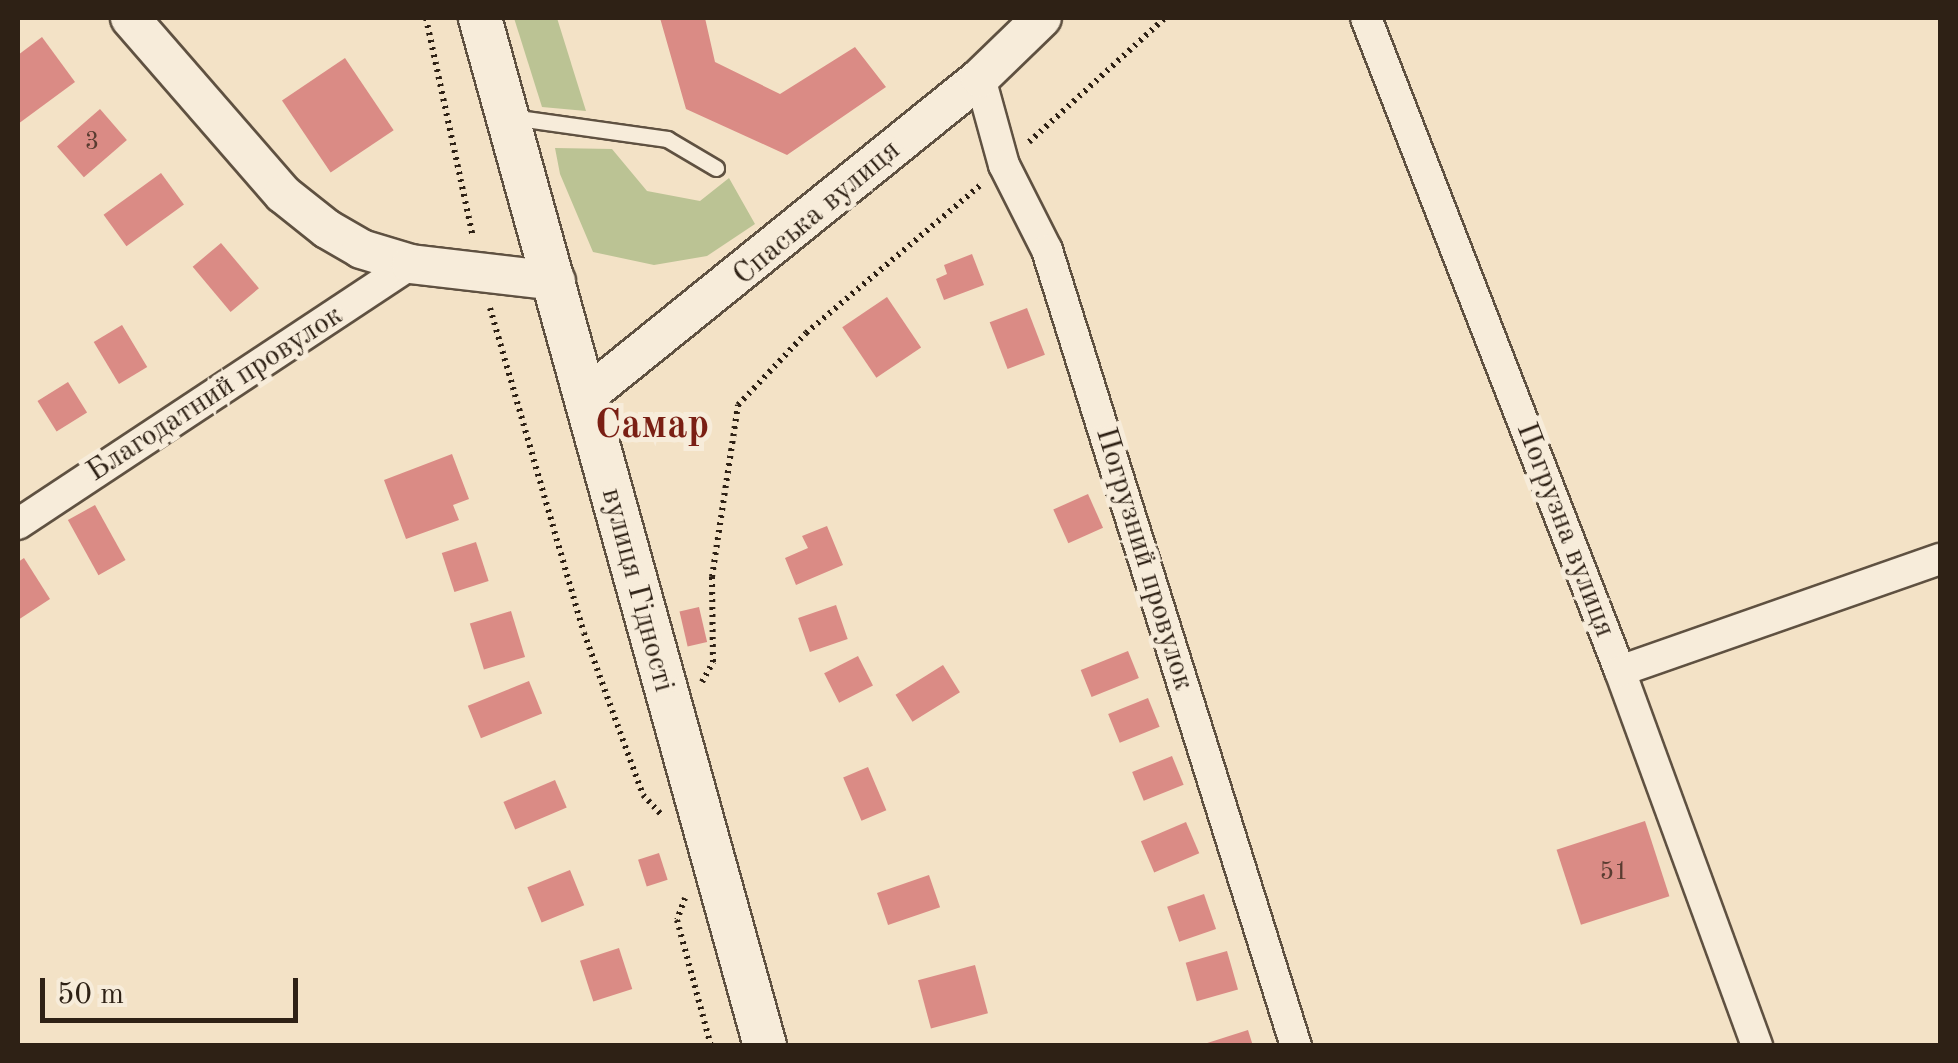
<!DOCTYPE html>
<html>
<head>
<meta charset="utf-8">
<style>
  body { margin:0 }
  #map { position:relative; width:1958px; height:1063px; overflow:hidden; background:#f3e2c6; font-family:"Old Standard TT",serif }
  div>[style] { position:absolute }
  .green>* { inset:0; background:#bbc394 }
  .building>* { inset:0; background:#da8b85; transform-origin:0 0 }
  .path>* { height:6px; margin-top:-3px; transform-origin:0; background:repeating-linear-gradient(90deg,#2e2115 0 2.5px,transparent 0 7.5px) }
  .roads { filter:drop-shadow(2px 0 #5f5141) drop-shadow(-2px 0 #5f5141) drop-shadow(0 2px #5f5141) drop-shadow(0 -2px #5f5141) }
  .service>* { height:15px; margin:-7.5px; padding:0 7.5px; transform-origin:7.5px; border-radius:7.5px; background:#f7ecda }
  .minor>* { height:30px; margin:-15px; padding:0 15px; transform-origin:15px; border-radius:15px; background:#f7ecda }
  .tertiary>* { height:38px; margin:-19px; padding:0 19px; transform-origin:19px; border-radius:19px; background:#f7ecda }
  .secondary>* { height:42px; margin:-21px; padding:0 21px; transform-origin:21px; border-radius:21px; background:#f7ecda }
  span { translate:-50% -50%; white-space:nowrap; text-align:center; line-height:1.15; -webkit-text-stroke:10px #f7ecda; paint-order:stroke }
  .number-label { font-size:25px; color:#593c31 }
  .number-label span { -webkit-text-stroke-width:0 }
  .street-label { font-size:30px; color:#2e2115 }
  .district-label { font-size:40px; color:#7a1f14; font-weight:700 }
  .frame { position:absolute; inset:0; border:20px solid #2e2115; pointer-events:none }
  .scale { position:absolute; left:40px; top:978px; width:258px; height:45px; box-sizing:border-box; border:5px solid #2e2115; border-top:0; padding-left:12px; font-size:30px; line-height:35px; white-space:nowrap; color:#2e2115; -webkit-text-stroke:8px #f7ecda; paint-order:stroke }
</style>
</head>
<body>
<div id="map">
  <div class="green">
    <div style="clip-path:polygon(514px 18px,557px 18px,586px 111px,542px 107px)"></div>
    <div style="clip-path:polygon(555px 148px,612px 149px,647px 191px,700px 201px,729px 178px,755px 224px,707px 256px,654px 265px,593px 252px,560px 174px)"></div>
  </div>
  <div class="building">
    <div style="clip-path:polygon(660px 18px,705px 18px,715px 62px,780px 94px,855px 47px,886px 87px,787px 155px,686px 109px)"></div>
    <div style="clip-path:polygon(42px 37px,75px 82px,18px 124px,18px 55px)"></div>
    <div style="left:345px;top:58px;width:87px;height:76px;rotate:56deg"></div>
    <div style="left:100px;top:109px;width:41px;height:57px;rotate:49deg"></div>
    <div style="left:161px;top:173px;width:39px;height:71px;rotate:54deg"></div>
    <div style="left:221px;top:243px;width:59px;height:37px;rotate:50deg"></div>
    <div style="clip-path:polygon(972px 254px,984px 285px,944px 300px,936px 279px,947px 274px,944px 265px)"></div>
    <div style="left:887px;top:297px;width:61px;height:54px;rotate:56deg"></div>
    <div style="left:1027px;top:308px;width:50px;height:40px;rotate:69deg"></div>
    <div style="left:122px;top:325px;width:49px;height:33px;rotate:59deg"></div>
    <div style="left:68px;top:382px;width:36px;height:36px;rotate:58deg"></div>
    <div style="clip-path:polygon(452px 454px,469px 499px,453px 505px,459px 520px,406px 539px,384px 480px)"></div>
    <div style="left:1088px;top:494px;width:37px;height:38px;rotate:66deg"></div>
    <div style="left:95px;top:505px;width:63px;height:31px;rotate:61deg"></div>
    <div style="clip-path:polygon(827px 526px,843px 565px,796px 585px,785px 558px,808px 548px,802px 536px)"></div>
    <div style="left:476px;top:542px;width:41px;height:36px;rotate:72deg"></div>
    <div style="clip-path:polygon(24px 558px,50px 599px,18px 620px,18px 562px)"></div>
    <div style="left:836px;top:605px;width:36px;height:40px;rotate:71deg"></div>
    <div style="left:699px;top:607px;width:36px;height:20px;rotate:77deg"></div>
    <div style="left:511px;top:611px;width:48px;height:43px;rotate:73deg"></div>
    <div style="left:1128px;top:651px;width:29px;height:51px;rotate:68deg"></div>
    <div style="left:858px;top:656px;width:33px;height:38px;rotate:63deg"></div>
    <div style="left:943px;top:665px;width:32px;height:56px;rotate:58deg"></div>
    <div style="left:529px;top:681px;width:35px;height:66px;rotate:68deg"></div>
    <div style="left:1148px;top:698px;width:31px;height:43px;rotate:68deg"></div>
    <div style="left:1172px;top:756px;width:31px;height:43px;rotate:68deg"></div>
    <div style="left:868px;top:767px;width:47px;height:27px;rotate:67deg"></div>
    <div style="left:555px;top:780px;width:30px;height:56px;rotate:67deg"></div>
    <div style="left:1645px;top:821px;width:79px;height:93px;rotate:72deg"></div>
    <div style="left:1186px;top:822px;width:34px;height:49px;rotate:67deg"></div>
    <div style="left:659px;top:853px;width:28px;height:22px;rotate:72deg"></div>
    <div style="left:570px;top:870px;width:38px;height:46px;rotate:68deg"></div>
    <div style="left:929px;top:875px;width:34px;height:55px;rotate:71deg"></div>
    <div style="left:1204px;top:894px;width:37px;height:39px;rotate:71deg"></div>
    <div style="left:619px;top:948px;width:43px;height:41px;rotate:72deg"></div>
    <div style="left:1227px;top:951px;width:40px;height:43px;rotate:74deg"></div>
    <div style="left:975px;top:965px;width:50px;height:59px;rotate:75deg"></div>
    <div style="clip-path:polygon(1248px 1030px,1253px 1046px,1201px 1046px,1201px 1045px)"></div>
  </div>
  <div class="path">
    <div style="left:426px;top:18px;width:224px;rotate:77.9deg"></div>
    <div style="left:1029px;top:142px;width:184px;rotate:-42.4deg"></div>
    <div style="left:490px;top:308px;width:338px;rotate:73.9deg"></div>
    <div style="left:584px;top:633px;width:172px;rotate:70deg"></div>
    <div style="left:643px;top:795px;width:26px;rotate:47deg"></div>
    <div style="left:702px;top:682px;width:23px;rotate:-61deg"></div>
    <div style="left:713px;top:662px;width:85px;rotate:-90.7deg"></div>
    <div style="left:712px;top:577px;width:174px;rotate:-81.4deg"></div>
    <div style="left:738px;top:405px;width:99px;rotate:-46.6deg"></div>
    <div style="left:806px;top:333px;width:232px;rotate:-40.3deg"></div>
    <div style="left:685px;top:898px;width:23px;rotate:110deg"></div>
    <div style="left:677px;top:920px;width:131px;rotate:74.9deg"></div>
  </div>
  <div class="roads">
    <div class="service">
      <div style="left:511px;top:117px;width:158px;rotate:8deg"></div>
      <div style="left:667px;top:139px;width:57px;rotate:30.6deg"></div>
    </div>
    <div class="minor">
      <div style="left:1366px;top:18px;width:701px;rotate:68.75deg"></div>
      <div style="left:1620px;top:671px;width:399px;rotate:69.9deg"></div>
      <div style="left:980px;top:78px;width:90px;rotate:74.6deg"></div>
      <div style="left:1004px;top:165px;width:95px;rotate:63.2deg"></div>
      <div style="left:1047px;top:250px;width:834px;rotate:72.63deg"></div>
      <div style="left:18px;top:524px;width:471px;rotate:-33.5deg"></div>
      <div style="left:1620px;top:671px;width:339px;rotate:-19.3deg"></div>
    </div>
    <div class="tertiary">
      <div style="left:130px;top:18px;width:233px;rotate:49deg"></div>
      <div style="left:283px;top:194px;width:56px;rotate:38.5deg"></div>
      <div style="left:327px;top:229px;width:39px;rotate:30deg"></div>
      <div style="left:361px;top:249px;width:52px;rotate:16.7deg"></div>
      <div style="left:411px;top:264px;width:146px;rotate:6.7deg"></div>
      <div style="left:584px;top:398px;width:509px;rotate:-38.94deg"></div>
      <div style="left:980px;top:78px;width:86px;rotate:-44.1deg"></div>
    </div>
    <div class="secondary">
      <div style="left:480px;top:18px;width:1067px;rotate:74.5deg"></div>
    </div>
  </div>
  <div class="number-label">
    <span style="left:92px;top:143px">3</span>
    <span style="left:1614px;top:873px">51</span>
  </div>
  <div class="street-label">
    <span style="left:817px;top:213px;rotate:-40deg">Спаська вулиця</span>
    <span style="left:215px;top:394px;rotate:-33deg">Благодатний провулок</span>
    <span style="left:1565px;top:530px;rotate:69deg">Погрузна вулиця</span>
    <span style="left:1144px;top:559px;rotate:73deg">Погрузний провулок</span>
    <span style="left:637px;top:590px;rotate:75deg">вулиця Гідності</span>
  </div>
  <div class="district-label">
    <span style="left:652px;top:427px">Самар</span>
  </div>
  <div class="frame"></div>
  <div class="scale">50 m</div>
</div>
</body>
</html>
